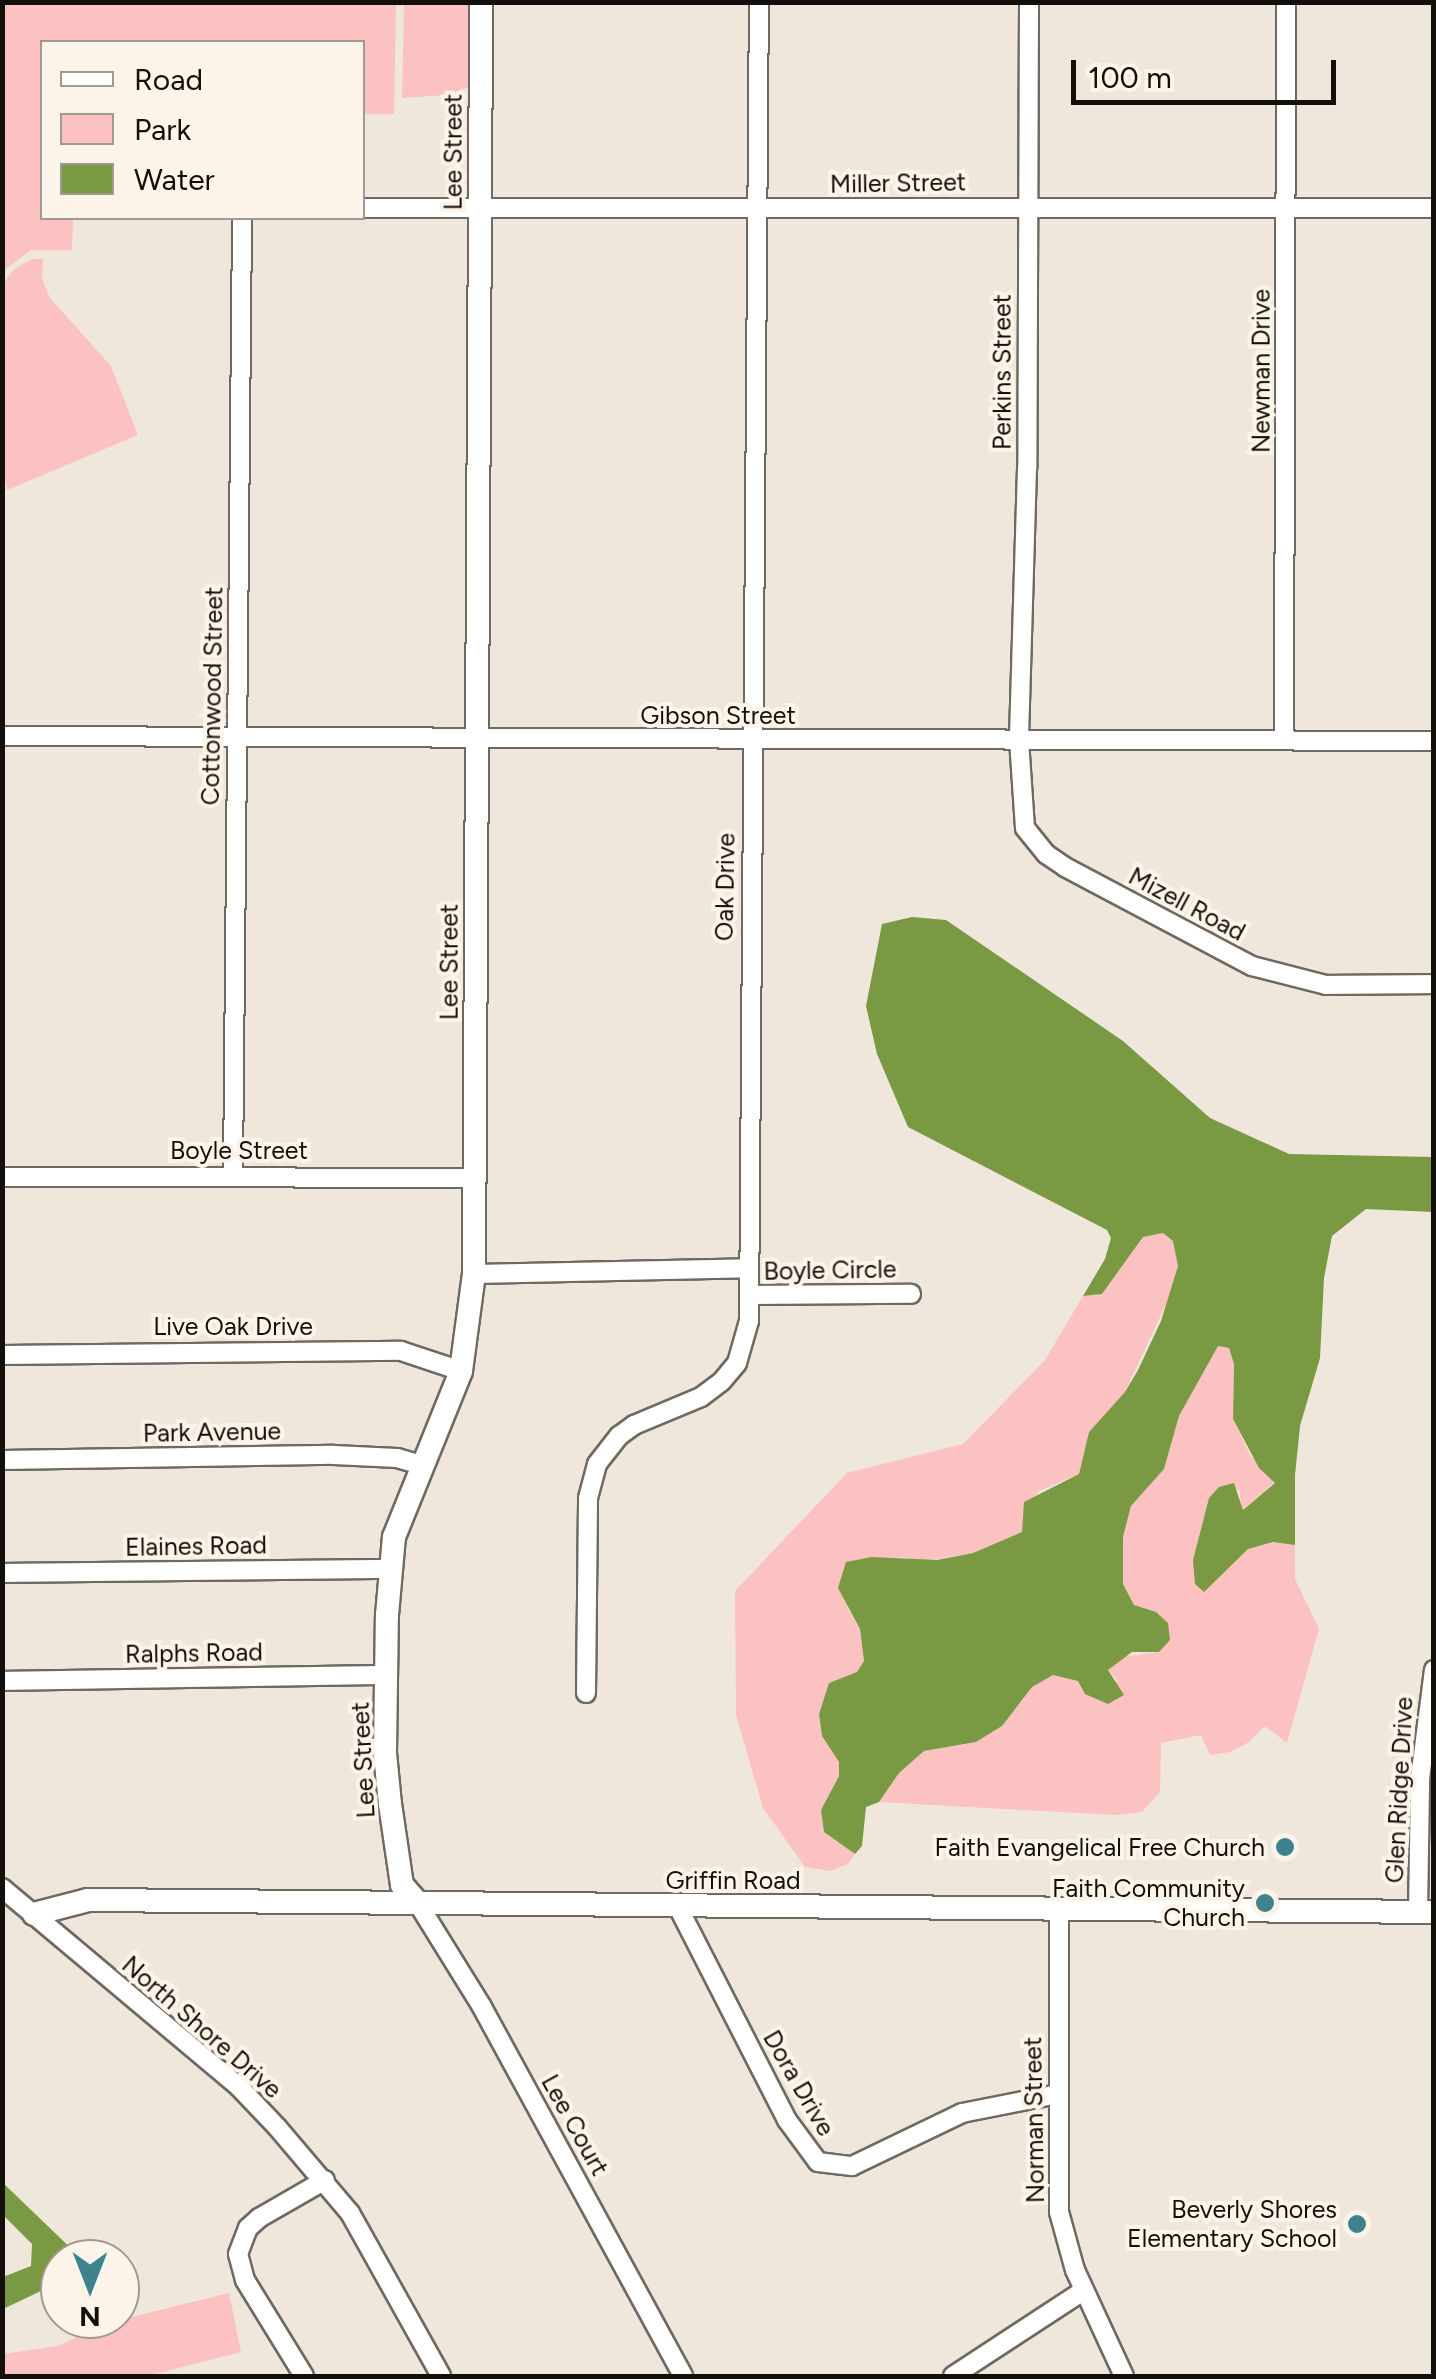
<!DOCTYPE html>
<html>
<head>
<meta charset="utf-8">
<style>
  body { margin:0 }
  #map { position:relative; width:1436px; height:2379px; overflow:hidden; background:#f0e7dc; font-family:Figtree,sans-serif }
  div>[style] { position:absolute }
  .green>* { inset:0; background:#fcc1c1 }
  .water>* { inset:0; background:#799a42 }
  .roads { filter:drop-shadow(2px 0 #70695f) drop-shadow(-2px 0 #70695f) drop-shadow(0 2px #70695f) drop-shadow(0 -2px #70695f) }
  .street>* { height:18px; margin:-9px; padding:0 9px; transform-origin:9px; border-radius:9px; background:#fff }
  .secondary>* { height:22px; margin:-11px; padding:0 11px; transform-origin:11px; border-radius:11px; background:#fff }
  .dots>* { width:28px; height:28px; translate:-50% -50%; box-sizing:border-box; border:5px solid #fdf4e9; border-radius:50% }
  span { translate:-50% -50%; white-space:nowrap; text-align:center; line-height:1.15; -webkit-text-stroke:8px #fdf4e9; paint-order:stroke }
  .street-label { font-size:25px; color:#13100c }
  .poi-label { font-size:25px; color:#13100c }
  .right { translate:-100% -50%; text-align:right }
  .frame { position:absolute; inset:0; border:5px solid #13100c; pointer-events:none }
  .legend { position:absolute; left:40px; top:40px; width:325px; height:180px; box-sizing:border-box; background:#fdf4e9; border:2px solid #9f9991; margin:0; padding:12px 18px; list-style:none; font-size:30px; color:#13100c }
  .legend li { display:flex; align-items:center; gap:20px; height:50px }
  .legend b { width:50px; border:2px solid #9f9991 }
  .north { position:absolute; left:40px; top:2239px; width:100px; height:100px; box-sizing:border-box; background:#fdf4e9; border:2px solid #9f9991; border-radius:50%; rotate:180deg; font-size:28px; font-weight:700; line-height:40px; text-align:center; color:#13100c }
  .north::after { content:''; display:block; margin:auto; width:35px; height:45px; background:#3c838d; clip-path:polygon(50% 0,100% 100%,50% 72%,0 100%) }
  .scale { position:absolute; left:1071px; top:60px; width:265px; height:45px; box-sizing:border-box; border:5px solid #13100c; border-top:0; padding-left:12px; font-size:30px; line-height:35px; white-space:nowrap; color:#13100c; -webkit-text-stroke:8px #fdf4e9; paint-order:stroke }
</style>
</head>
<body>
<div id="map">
  <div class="green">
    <div style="clip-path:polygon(2px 3px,396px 3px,394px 114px,363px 114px,362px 42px,42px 42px,42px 218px,73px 218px,72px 250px,31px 250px,3px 271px)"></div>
    <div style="clip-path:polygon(404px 3px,472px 3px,472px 86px,446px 95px,402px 98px)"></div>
    <div style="clip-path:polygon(32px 259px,43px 259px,42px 279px,50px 298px,111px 366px,138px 435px,7px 490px,2px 465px,3px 284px,14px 269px)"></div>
    <div style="clip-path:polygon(1163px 1233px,1174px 1242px,1178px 1266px,1170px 1296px,1125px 1392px,1089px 1432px,1079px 1474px,1039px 1491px,1025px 1514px,1023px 1532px,973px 1553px,925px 1561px,898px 1557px,847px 1607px,860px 1629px,864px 1661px,857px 1672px,829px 1683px,819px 1714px,822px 1736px,839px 1762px,839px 1776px,821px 1810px,824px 1832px,855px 1854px,848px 1864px,830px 1871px,805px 1867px,763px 1808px,736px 1715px,735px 1591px,847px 1473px,963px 1444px,1045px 1360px,1083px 1296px,1102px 1294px,1143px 1237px)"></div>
    <div style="clip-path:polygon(1217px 1346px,1229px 1348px,1234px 1364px,1233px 1419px,1250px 1455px,1275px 1482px,1242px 1510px,1239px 1489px,1209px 1498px,1193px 1560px,1229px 1564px,1248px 1549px,1273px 1542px,1295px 1545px,1295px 1579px,1319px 1629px,1287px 1743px,1265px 1726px,1249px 1742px,1230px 1752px,1210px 1755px,1201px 1735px,1161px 1743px,1160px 1792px,1142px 1812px,1115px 1815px,879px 1802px,899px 1773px,924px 1751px,976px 1742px,1002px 1726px,1032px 1686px,1054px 1675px,1078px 1681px,1118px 1681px,1108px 1670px,1121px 1657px,1159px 1652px,1156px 1612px,1134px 1605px,1123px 1584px,1123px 1537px,1131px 1506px,1164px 1469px,1179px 1416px)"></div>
    <div style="clip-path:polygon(229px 2293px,241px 2352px,147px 2376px,3px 2376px,3px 2354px,58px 2346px,107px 2323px)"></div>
  </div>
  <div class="water">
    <div style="clip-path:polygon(912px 917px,946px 920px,1123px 1041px,1210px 1118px,1289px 1154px,1433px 1157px,1433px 1212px,1366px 1209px,1332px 1236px,1324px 1278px,1320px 1358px,1300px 1426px,1295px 1475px,1295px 1545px,1273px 1542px,1248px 1549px,1204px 1592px,1195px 1584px,1193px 1560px,1209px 1498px,1219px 1487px,1234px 1483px,1243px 1510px,1275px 1483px,1259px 1468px,1233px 1419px,1234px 1364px,1229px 1348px,1218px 1346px,1179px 1416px,1164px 1469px,1131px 1506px,1123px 1537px,1123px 1584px,1134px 1605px,1156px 1612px,1168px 1623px,1170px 1640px,1159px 1652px,1132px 1652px,1108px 1670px,1124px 1695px,1108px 1704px,1085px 1694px,1078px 1681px,1053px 1675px,1032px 1687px,1002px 1726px,976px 1742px,924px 1751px,899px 1773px,879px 1802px,866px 1807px,862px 1846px,855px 1854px,824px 1832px,821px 1810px,839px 1776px,839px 1762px,822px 1736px,819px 1714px,829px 1683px,857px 1672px,864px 1661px,860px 1629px,838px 1588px,846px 1562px,872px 1557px,937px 1560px,973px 1553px,1022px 1532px,1024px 1502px,1079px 1474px,1089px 1432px,1125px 1392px,1138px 1370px,1161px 1321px,1178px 1266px,1173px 1241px,1163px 1233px,1143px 1237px,1102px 1294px,1083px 1296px,1105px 1259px,1111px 1238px,1107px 1230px,908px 1127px,877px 1054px,866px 1006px,882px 924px)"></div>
    <div style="clip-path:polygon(2px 2182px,82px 2259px,60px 2259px,60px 2282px,3px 2309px,3px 2277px,31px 2266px,32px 2244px,3px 2215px)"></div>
  </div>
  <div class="roads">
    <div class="street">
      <div style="left:1029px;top:2px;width:466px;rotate:90.2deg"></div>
      <div style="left:1027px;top:468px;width:272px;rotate:91.7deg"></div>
      <div style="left:1019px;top:740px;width:88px;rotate:86.1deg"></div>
      <div style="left:1025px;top:828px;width:33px;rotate:51deg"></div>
      <div style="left:1046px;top:854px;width:23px;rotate:34deg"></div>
      <div style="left:1065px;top:867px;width:212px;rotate:27.9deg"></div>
      <div style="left:1252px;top:966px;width:76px;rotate:14.4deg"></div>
      <div style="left:1326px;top:985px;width:108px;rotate:-0.5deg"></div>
      <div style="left:362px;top:208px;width:1072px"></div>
      <div style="left:2px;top:736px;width:1432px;rotate:0.2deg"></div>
      <div style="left:1284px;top:740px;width:738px;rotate:-89.84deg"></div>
      <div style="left:233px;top:1175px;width:957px;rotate:-89.46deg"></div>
      <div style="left:2px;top:1177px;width:473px;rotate:0.1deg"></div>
      <div style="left:474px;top:1274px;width:275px;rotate:-1.2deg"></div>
      <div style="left:749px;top:1295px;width:162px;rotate:-0.4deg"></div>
      <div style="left:2px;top:1355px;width:399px;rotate:-0.6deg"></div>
      <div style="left:401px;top:1351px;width:63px;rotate:18.4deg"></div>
      <div style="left:2px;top:1460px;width:332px;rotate:-0.9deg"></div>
      <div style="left:334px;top:1455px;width:63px;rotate:2.7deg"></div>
      <div style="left:397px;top:1458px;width:25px;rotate:16deg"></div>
      <div style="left:2px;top:1573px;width:389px;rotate:-0.6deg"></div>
      <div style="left:2px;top:1681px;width:384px;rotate:-0.9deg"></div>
      <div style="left:586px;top:1693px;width:195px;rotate:-89.4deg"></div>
      <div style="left:588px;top:1498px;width:35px;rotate:-75deg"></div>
      <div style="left:597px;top:1464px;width:36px;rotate:-52deg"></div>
      <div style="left:619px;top:1436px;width:19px;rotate:-36deg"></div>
      <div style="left:634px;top:1425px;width:73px;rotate:-22.7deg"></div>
      <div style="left:701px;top:1397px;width:26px;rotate:-37deg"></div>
      <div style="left:722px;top:1381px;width:23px;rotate:-50deg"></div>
      <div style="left:737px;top:1363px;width:44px;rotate:-74.1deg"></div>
      <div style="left:749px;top:1321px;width:1319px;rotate:-89.57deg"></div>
      <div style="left:2px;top:1888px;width:309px;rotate:40deg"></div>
      <div style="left:239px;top:2087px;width:55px;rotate:46.5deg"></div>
      <div style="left:277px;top:2127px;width:113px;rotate:49.7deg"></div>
      <div style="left:350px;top:2213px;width:187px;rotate:60.8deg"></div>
      <div style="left:417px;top:1902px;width:123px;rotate:58.2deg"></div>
      <div style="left:482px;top:2007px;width:420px;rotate:61.4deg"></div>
      <div style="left:678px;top:1907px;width:239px;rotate:62.9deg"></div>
      <div style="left:787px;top:2120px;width:52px;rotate:53.6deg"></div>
      <div style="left:818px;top:2162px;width:34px;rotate:7deg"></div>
      <div style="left:852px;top:2166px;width:122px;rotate:-25.7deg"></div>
      <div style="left:962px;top:2113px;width:98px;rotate:-11.2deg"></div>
      <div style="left:1059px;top:1909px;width:303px;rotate:90deg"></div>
      <div style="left:1059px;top:2212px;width:60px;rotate:74.6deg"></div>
      <div style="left:1075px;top:2270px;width:117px;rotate:65.2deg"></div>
      <div style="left:1418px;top:1912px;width:133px;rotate:-89.1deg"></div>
      <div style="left:1420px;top:1779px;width:110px;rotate:-82.7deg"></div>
      <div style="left:304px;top:2376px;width:113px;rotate:-121.6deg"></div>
      <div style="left:245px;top:2280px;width:27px;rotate:-105deg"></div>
      <div style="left:238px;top:2254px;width:28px;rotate:-69deg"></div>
      <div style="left:248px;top:2228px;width:15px;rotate:-42deg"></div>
      <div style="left:259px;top:2218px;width:76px;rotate:-29.9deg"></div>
      <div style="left:953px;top:2376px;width:155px;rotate:-33.2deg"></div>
    </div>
    <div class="secondary">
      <div style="left:417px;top:1902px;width:23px;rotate:-131deg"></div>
      <div style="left:402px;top:1885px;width:82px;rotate:-98.4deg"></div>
      <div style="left:390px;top:1804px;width:51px;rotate:-95.6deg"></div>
      <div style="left:385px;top:1753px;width:138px;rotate:-89.2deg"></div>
      <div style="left:387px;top:1615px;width:78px;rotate:-84.9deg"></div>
      <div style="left:394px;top:1537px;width:179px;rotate:-68deg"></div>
      <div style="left:461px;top:1371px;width:98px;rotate:-82.4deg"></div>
      <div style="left:474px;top:1274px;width:1272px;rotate:-89.68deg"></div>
      <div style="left:34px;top:1914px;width:56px;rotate:-14.5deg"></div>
      <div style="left:88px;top:1900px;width:1346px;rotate:0.51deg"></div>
    </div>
  </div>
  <div class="dots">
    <div style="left:1285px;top:1847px;background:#3c838d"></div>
    <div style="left:1265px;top:1903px;background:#3c838d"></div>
    <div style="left:1357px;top:2224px;background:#3c838d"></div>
  </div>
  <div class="street-label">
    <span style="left:453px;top:152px;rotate:-90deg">Lee Street</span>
    <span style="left:898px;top:183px;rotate:-1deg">Miller Street</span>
    <span style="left:1261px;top:371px;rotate:-90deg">Newman Drive</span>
    <span style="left:1002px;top:372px;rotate:-90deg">Perkins Street</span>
    <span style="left:212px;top:696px;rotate:-89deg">Cottonwood Street</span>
    <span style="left:718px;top:715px">Gibson Street</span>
    <span style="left:725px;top:887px;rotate:-89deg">Oak Drive</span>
    <span style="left:1187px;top:904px;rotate:28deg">Mizell Road</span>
    <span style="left:449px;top:962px;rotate:-90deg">Lee Street</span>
    <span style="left:239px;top:1150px">Boyle Street</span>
    <span style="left:830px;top:1270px;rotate:-1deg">Boyle Circle</span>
    <span style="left:233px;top:1326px">Live Oak Drive</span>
    <span style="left:212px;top:1432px;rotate:-1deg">Park Avenue</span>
    <span style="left:196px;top:1546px;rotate:-1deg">Elaines Road</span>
    <span style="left:194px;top:1653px;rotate:-1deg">Ralphs Road</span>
    <span style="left:363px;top:1760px;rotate:-93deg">Lee Street</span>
    <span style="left:1399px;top:1790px;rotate:-87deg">Glen Ridge Drive</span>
    <span style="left:733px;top:1880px">Griffin Road</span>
    <span style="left:202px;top:2027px;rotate:41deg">North Shore Drive</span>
    <span style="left:799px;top:2083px;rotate:60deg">Dora Drive</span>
    <span style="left:1034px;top:2120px;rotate:-91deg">Norman Street</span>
    <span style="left:575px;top:2125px;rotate:61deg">Lee Court</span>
  </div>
  <div class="poi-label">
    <span class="right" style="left:1265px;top:1847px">Faith Evangelical Free Church</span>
    <span class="right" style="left:1245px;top:1903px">Faith Community<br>Church</span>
    <span class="right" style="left:1337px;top:2224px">Beverly Shores<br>Elementary School</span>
  </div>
  <div class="frame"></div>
  <ul class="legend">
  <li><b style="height:12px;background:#fff"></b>Road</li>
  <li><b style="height:28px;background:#fcc1c1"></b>Park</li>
  <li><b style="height:28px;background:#799a42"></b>Water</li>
  </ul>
  <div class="north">N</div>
  <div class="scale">100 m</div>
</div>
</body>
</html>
